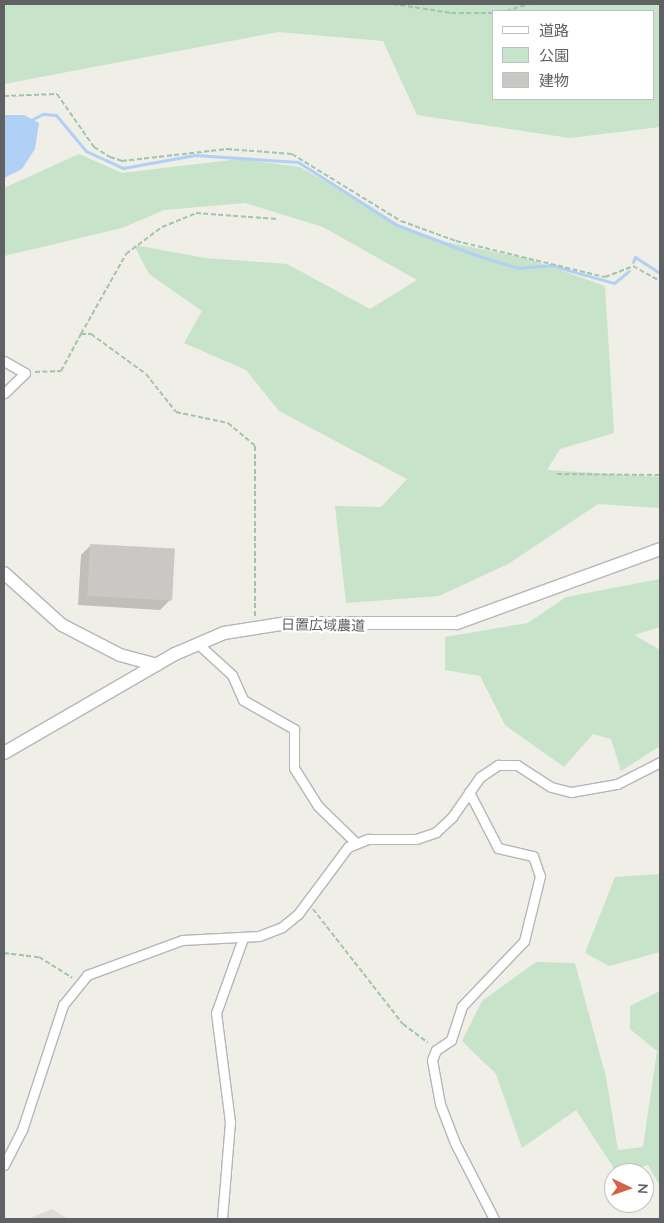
<!DOCTYPE html>
<html>
<head>
<meta charset="utf-8">
<style>
  body { margin:0 }
  #map { position:relative; width:664px; height:1223px; overflow:hidden; background:#efeee7; font-family:Quicksand,"Noto Sans JP",sans-serif }
  div>[style] { position:absolute }
  .education>* { inset:0; background:#deddd5 }
  .green>* { inset:0; background:#c7e3ca }
  .water>* { inset:0; background:#b0d0f6 }
  .shadow>* { inset:0; background:#0003 }
  .stream>* { height:3px; margin:-1.5px; padding:0 1.5px; transform-origin:1.5px; border-radius:1.5px; background:#b0d0f6 }
  .building>* { inset:0; background:#cac8c4; transform-origin:0 0 }
  .path>* { height:2px; margin-top:-1px; transform-origin:0; background:repeating-linear-gradient(90deg,#a0c4ae 0 5px,transparent 0 7.5px) }
  .roads { filter:drop-shadow(1px 0 #b4b6ba) drop-shadow(-1px 0 #b4b6ba) drop-shadow(0 1px #b4b6ba) drop-shadow(0 -1px #b4b6ba) }
  .street>* { height:9px; margin:-4.5px; padding:0 4.5px; transform-origin:4.5px; border-radius:4.5px; background:#fff }
  .secondary>* { height:12px; margin:-6px; padding:0 6px; transform-origin:6px; border-radius:6px; background:#fff }
  span { translate:-50% -50%; white-space:nowrap; text-align:center; line-height:1.15; -webkit-text-stroke:4px #fff; paint-order:stroke }
  .street-label { font-size:14px; color:#5f6165 }
  .frame { position:absolute; inset:0; border:5px solid #5f6165; pointer-events:none }
  .legend { position:absolute; left:492px; top:10px; width:162px; height:90px; box-sizing:border-box; background:#fff; border:1px solid #bfc0c1; margin:0; padding:6px 9px; list-style:none; font-size:15px; color:#5f6165 }
  .legend li { display:flex; align-items:center; gap:10px; height:25px }
  .legend b { width:25px; border:1px solid #bfc0c1 }
  .north { position:absolute; left:604px; top:1163px; width:50px; height:50px; box-sizing:border-box; background:#fff; border:1px solid #bfc0c1; border-radius:50%; rotate:93deg; font-size:14px; font-weight:700; line-height:20px; text-align:center; color:#5f6165 }
  .north::after { content:''; display:block; margin:auto; width:18px; height:22px; background:#d66146; clip-path:polygon(50% 0,100% 100%,50% 72%,0 100%) }
</style>
</head>
<body>
<div id="map">
  <div class="education">
    <div style="clip-path:polygon(52px 1209px,68px 1219px,28px 1219px)"></div>
  </div>
  <div class="green">
    <div style="clip-path:polygon(evenodd,4px 4px,660px 4px,660px 127px,570px 138px,417px 115px,383px 41px,278px 32px,4px 84px,4px 4px,493px 11px,653px 11px,653px 99px,493px 99px,493px 11px)"></div>
    <div style="clip-path:polygon(79px 154px,122px 173px,240px 159px,300px 167px,399px 225px,446px 242px,529px 259px,605px 286px,614px 433px,560px 449px,547px 470px,660px 477px,660px 508px,598px 504px,508px 564px,439px 596px,346px 603px,335px 506px,381px 507px,407px 479px,279px 411px,246px 370px,184px 343px,202px 311px,149px 274px,134px 245px,205px 258px,287px 264px,370px 309px,417px 280px,323px 227px,245px 203px,164px 210px,122px 228px,4px 256px,4px 188px)"></div>
    <div style="clip-path:polygon(660px 579px,660px 627px,634px 635px,660px 650px,660px 746px,621px 771px,611px 739px,593px 734px,564px 767px,505px 725px,480px 676px,445px 670px,445px 637px,528px 623px,566px 597px)"></div>
    <div style="clip-path:polygon(660px 874px,660px 952px,609px 966px,585px 953px,615px 877px)"></div>
    <div style="clip-path:polygon(536px 962px,575px 963px,606px 1077px,618px 1150px,643px 1147px,657px 1051px,630px 1029px,630px 1006px,660px 991px,660px 1186px,648px 1165px,617px 1173px,576px 1110px,522px 1148px,496px 1074px,462px 1041px,482px 1001px)"></div>
  </div>
  <div class="water">
    <div style="clip-path:polygon(4px 115px,24px 115px,39px 123px,35px 149px,22px 169px,4px 178px)"></div>
  </div>
  <div class="shadow">
    <div style="clip-path:polygon(91px 545px,170px 600px,160px 610px,78px 605px,81px 555px)"></div>
  </div>
  <div class="stream">
    <div style="left:29px;top:121px;width:16px;rotate:-27deg"></div>
    <div style="left:43px;top:114px;width:13px;rotate:4deg"></div>
    <div style="left:56px;top:115px;width:47px;rotate:50.2deg"></div>
    <div style="left:86px;top:151px;width:41px;rotate:24.7deg"></div>
    <div style="left:123px;top:168px;width:73px;rotate:-10.2deg"></div>
    <div style="left:195px;top:155px;width:103px;rotate:3.9deg"></div>
    <div style="left:298px;top:162px;width:117px;rotate:32.5deg"></div>
    <div style="left:397px;top:225px;width:81px;rotate:20.9deg"></div>
    <div style="left:473px;top:254px;width:47px;rotate:17.3deg"></div>
    <div style="left:518px;top:268px;width:32px;rotate:-5deg"></div>
    <div style="left:550px;top:265px;width:66px;rotate:15.7deg"></div>
    <div style="left:614px;top:283px;width:19px;rotate:-39deg"></div>
    <div style="left:633px;top:262px;width:5px;rotate:-68deg"></div>
    <div style="left:635px;top:257px;width:30px;rotate:33deg"></div>
  </div>
  <div class="building">
    <div style="left:90px;top:544px;width:85px;height:52px;rotate:3deg"></div>
  </div>
  <div class="path">
    <div style="left:393px;top:4px;width:59px;rotate:8.8deg"></div>
    <div style="left:451px;top:13px;width:42px"></div>
    <div style="left:506px;top:11px;width:24px;rotate:-17deg"></div>
    <div style="left:4px;top:96px;width:53px;rotate:-2.2deg"></div>
    <div style="left:57px;top:94px;width:65px;rotate:55.1deg"></div>
    <div style="left:94px;top:147px;width:19px;rotate:32deg"></div>
    <div style="left:110px;top:157px;width:13px;rotate:18deg"></div>
    <div style="left:122px;top:161px;width:106px;rotate:-6.5deg"></div>
    <div style="left:227px;top:149px;width:65px;rotate:4.4deg"></div>
    <div style="left:292px;top:154px;width:128px;rotate:31.6deg"></div>
    <div style="left:401px;top:221px;width:59px;rotate:20deg"></div>
    <div style="left:456px;top:241px;width:153px;rotate:13.6deg"></div>
    <div style="left:605px;top:277px;width:30px;rotate:-21deg"></div>
    <div style="left:633px;top:266px;width:31px;rotate:29deg"></div>
    <div style="left:81px;top:334px;width:92px;rotate:-60.6deg"></div>
    <div style="left:126px;top:254px;width:45px;rotate:-36.9deg"></div>
    <div style="left:162px;top:227px;width:37px;rotate:-22deg"></div>
    <div style="left:196px;top:213px;width:81px;rotate:4.2deg"></div>
    <div style="left:35px;top:372px;width:26px;rotate:-2deg"></div>
    <div style="left:61px;top:371px;width:42px;rotate:-61.6deg"></div>
    <div style="left:81px;top:334px;width:10px"></div>
    <div style="left:91px;top:334px;width:68px;rotate:36deg"></div>
    <div style="left:146px;top:374px;width:48px;rotate:51.7deg"></div>
    <div style="left:176px;top:412px;width:53px;rotate:11.9deg"></div>
    <div style="left:228px;top:423px;width:35px;rotate:40deg"></div>
    <div style="left:255px;top:446px;width:170px;rotate:90deg"></div>
    <div style="left:557px;top:474px;width:103px;rotate:0.6deg"></div>
    <div style="left:313px;top:909px;width:146px;rotate:52deg"></div>
    <div style="left:403px;top:1024px;width:31px;rotate:37deg"></div>
    <div style="left:4px;top:953px;width:35px;rotate:7deg"></div>
    <div style="left:39px;top:957px;width:39px;rotate:32deg"></div>
  </div>
  <div class="roads">
    <div class="street">
      <div style="left:4px;top:361px;width:24px;rotate:30deg"></div>
      <div style="left:25px;top:373px;width:29px;rotate:136deg"></div>
      <div style="left:197px;top:643px;width:47px;rotate:42.4deg"></div>
      <div style="left:232px;top:675px;width:27px;rotate:66deg"></div>
      <div style="left:243px;top:700px;width:59px;rotate:29.6deg"></div>
      <div style="left:294px;top:729px;width:39px;rotate:90deg"></div>
      <div style="left:294px;top:768px;width:45px;rotate:57.7deg"></div>
      <div style="left:318px;top:806px;width:53px;rotate:44.2deg"></div>
      <div style="left:469px;top:792px;width:63px;rotate:62.6deg"></div>
      <div style="left:498px;top:848px;width:36px;rotate:13deg"></div>
      <div style="left:533px;top:856px;width:21px;rotate:71deg"></div>
      <div style="left:540px;top:876px;width:67px;rotate:103.8deg"></div>
      <div style="left:524px;top:941px;width:90px;rotate:133.6deg"></div>
      <div style="left:462px;top:1006px;width:36px;rotate:108deg"></div>
      <div style="left:451px;top:1040px;width:18px;rotate:146deg"></div>
      <div style="left:436px;top:1050px;width:11px;rotate:112deg"></div>
      <div style="left:432px;top:1060px;width:45px;rotate:79.7deg"></div>
      <div style="left:440px;top:1104px;width:42px;rotate:69deg"></div>
      <div style="left:455px;top:1143px;width:85px;rotate:62.8deg"></div>
      <div style="left:4px;top:1165px;width:39px;rotate:-63deg"></div>
      <div style="left:22px;top:1130px;width:132px;rotate:-71.8deg"></div>
      <div style="left:63px;top:1005px;width:38px;rotate:-51deg"></div>
      <div style="left:87px;top:975px;width:101px;rotate:-20.2deg"></div>
      <div style="left:182px;top:940px;width:77px;rotate:-3deg"></div>
      <div style="left:259px;top:936px;width:25px;rotate:-21deg"></div>
      <div style="left:282px;top:927px;width:21px;rotate:-39deg"></div>
      <div style="left:298px;top:914px;width:84px;rotate:-53.3deg"></div>
      <div style="left:348px;top:847px;width:22px;rotate:-22deg"></div>
      <div style="left:368px;top:839px;width:48px"></div>
      <div style="left:416px;top:839px;width:21px;rotate:-19deg"></div>
      <div style="left:436px;top:832px;width:22px;rotate:-43deg"></div>
      <div style="left:452px;top:817px;width:49px;rotate:-55deg"></div>
      <div style="left:480px;top:777px;width:22px;rotate:-34deg"></div>
      <div style="left:498px;top:765px;width:19px"></div>
      <div style="left:517px;top:765px;width:40px;rotate:32.9deg"></div>
      <div style="left:551px;top:787px;width:21px;rotate:14deg"></div>
      <div style="left:571px;top:792px;width:47px;rotate:-9.9deg"></div>
      <div style="left:617px;top:784px;width:48px;rotate:-27.1deg"></div>
      <div style="left:222px;top:1219px;width:97px;rotate:-85.3deg"></div>
      <div style="left:230px;top:1122px;width:110px;rotate:-97.3deg"></div>
      <div style="left:216px;top:1013px;width:80px;rotate:-70.2deg"></div>
    </div>
    <div class="secondary">
      <div style="left:4px;top:573px;width:78px;rotate:41.9deg"></div>
      <div style="left:62px;top:625px;width:65px;rotate:27.3deg"></div>
      <div style="left:120px;top:655px;width:38px;rotate:15deg"></div>
      <div style="left:4px;top:753px;width:198px;rotate:-30.1deg"></div>
      <div style="left:175px;top:654px;width:53px;rotate:-23.2deg"></div>
      <div style="left:224px;top:633px;width:64px;rotate:-9deg"></div>
      <div style="left:287px;top:623px;width:170px"></div>
      <div style="left:457px;top:623px;width:216px;rotate:-20deg"></div>
    </div>
  </div>
  <div class="street-label">
    <span style="left:323px;top:625px;rotate:1deg">日置広域農道</span>
  </div>
  <div class="frame"></div>
  <ul class="legend">
  <li><b style="height:6px;background:#fff"></b>道路</li>
  <li><b style="height:14px;background:#c7e3ca"></b>公園</li>
  <li><b style="height:14px;background:#cac8c4"></b>建物</li>
  </ul>
  <div class="north">N</div>
</div>
</body>
</html>
